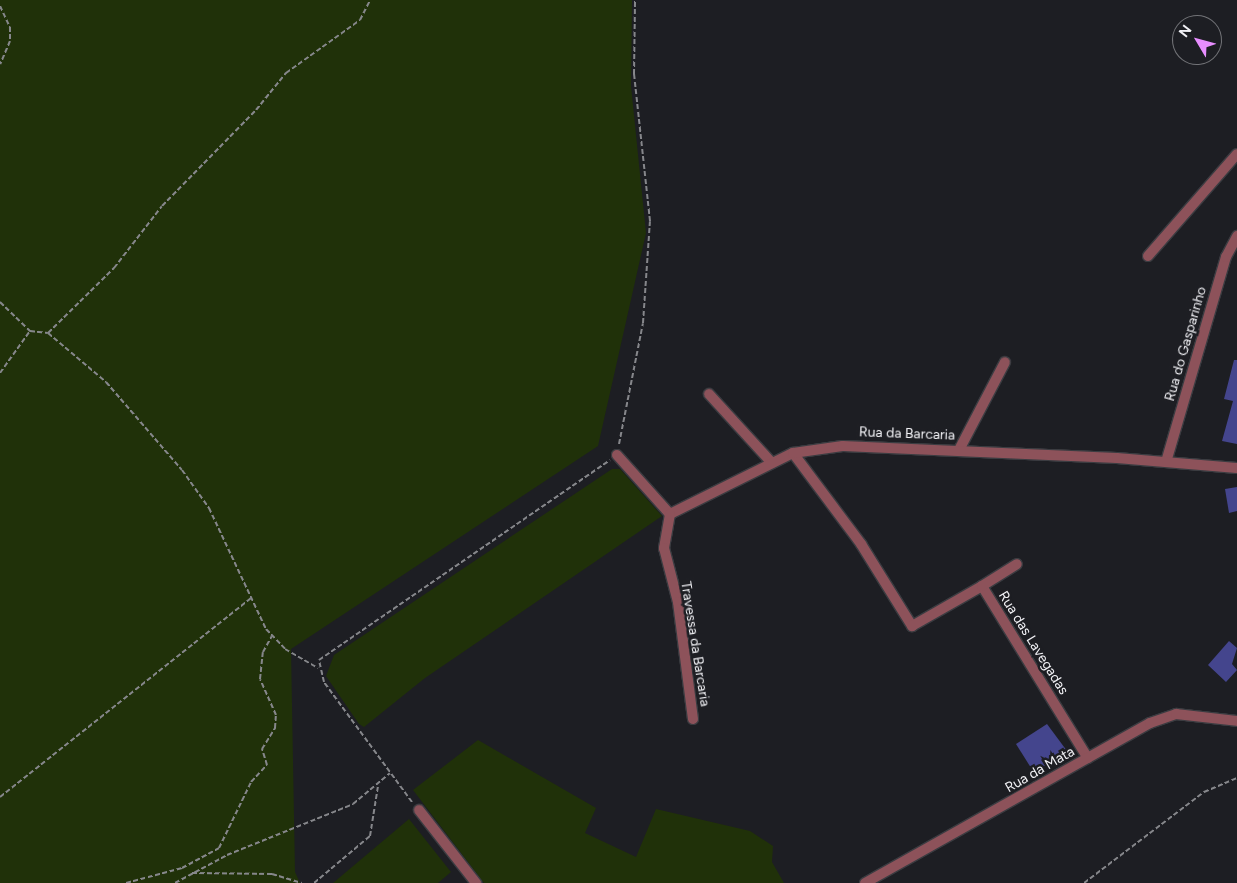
<!DOCTYPE html>
<html>
<head>
<meta charset="utf-8">
<style>
  body { margin:0 }
  #map { position:relative; width:1237px; height:883px; overflow:hidden; background:#1d1e23; font-family:Figtree,sans-serif }
  div>[style] { position:absolute }
  .green>* { inset:0; background:#203109 }
  .building>* { inset:0; background:#44458d }
  .path>* { height:2px; margin-top:-1px; transform-origin:0; background:repeating-linear-gradient(90deg,#86878b 0 5px,transparent 0 7.5px) }
  .roads { filter:drop-shadow(1px 0 #3b3c41) drop-shadow(-1px 0 #3b3c41) drop-shadow(0 1px #3b3c41) drop-shadow(0 -1px #3b3c41) }
  .minor>* { height:10px; margin:-5px; padding:0 5px; transform-origin:5px; border-radius:5px; background:#8d525a }
  span { translate:-50% -50%; white-space:nowrap; text-align:center; line-height:1.15; -webkit-text-stroke:5px #1d1e23; paint-order:stroke }
  .street-label { font-size:14px; color:#f2f2f6 }
  .north { position:absolute; left:1172px; top:15px; width:50px; height:50px; box-sizing:border-box; background:#1d1e23; border:1px solid #727377; border-radius:50%; rotate:307deg; font-size:14px; font-weight:700; line-height:20px; text-align:center; color:#f2f2f6 }
  .north::after { content:''; display:block; margin:auto; width:18px; height:22px; background:#e88eff; clip-path:polygon(50% 0,100% 100%,50% 72%,0 100%) }
</style>
</head>
<body>
<div id="map">
  <div class="green">
    <div style="clip-path:polygon(0 0,632px 0,631px 86px,646px 233px,598px 446px,291px 649px,295px 872px,300px 883px,0 883px)"></div>
    <div style="clip-path:polygon(612px 469px,620px 469px,662px 516px,425px 678px,364px 727px,359px 724px,326px 676px,334px 655px)"></div>
    <div style="clip-path:polygon(478px 740px,596px 808px,585px 833px,636px 857px,656px 809px,750px 831px,773px 846px,772px 862px,784px 883px,484px 883px,413px 790px)"></div>
    <div style="clip-path:polygon(409px 819px,451px 872px,438px 883px,333px 883px)"></div>
  </div>
  <div class="building">
    <div style="clip-path:polygon(1234px 360px,1237px 360px,1237px 444px,1222px 441px,1233px 401px,1224px 399px)"></div>
    <div style="clip-path:polygon(1237px 487px,1237px 511px,1229px 513px,1225px 489px)"></div>
    <div style="clip-path:polygon(1229px 641px,1237px 648px,1232px 664px,1237px 670px,1226px 682px,1208px 665px)"></div>
    <div style="clip-path:polygon(1047px 724px,1070px 755px,1033px 771px,1016px 744px)"></div>
  </div>
  <div class="path">
    <div style="left:0;top:6px;width:23px;rotate:65deg"></div>
    <div style="left:10px;top:27px;width:14px;rotate:90deg"></div>
    <div style="left:10px;top:41px;width:25px;rotate:113deg"></div>
    <div style="left:0;top:302px;width:42px;rotate:44deg"></div>
    <div style="left:30px;top:331px;width:18px;rotate:6deg"></div>
    <div style="left:48px;top:333px;width:93px;rotate:-44.6deg"></div>
    <div style="left:114px;top:268px;width:78px;rotate:-52.3deg"></div>
    <div style="left:162px;top:206px;width:134px;rotate:-45.6deg"></div>
    <div style="left:256px;top:110px;width:48px;rotate:-51deg"></div>
    <div style="left:286px;top:73px;width:91px;rotate:-35.6deg"></div>
    <div style="left:360px;top:20px;width:22px;rotate:-63deg"></div>
    <div style="left:48px;top:333px;width:76px;rotate:40.2deg"></div>
    <div style="left:106px;top:382px;width:116px;rotate:49.2deg"></div>
    <div style="left:182px;top:470px;width:47px;rotate:54.6deg"></div>
    <div style="left:209px;top:508px;width:134px;rotate:64.8deg"></div>
    <div style="left:266px;top:629px;width:28px;rotate:46deg"></div>
    <div style="left:285px;top:649px;width:38px;rotate:30deg"></div>
    <div style="left:0;top:373px;width:52px;rotate:-54.5deg"></div>
    <div style="left:619px;top:444px;width:123px;rotate:-78.8deg"></div>
    <div style="left:643px;top:323px;width:102px;rotate:-86.1deg"></div>
    <div style="left:650px;top:221px;width:148px;rotate:-96.2deg"></div>
    <div style="left:634px;top:74px;width:74px;rotate:-89.2deg"></div>
    <div style="left:0;top:797px;width:320px;rotate:-38.4deg"></div>
    <div style="left:412px;top:802px;width:149px;rotate:-126.3deg"></div>
    <div style="left:324px;top:682px;width:23px;rotate:-103deg"></div>
    <div style="left:319px;top:660px;width:353px;rotate:-34.5deg"></div>
    <div style="left:192px;top:873px;width:80px;rotate:0.7deg"></div>
    <div style="left:272px;top:874px;width:31px;rotate:17deg"></div>
    <div style="left:126px;top:883px;width:58px;rotate:-15deg"></div>
    <div style="left:182px;top:868px;width:42px;rotate:-28.4deg"></div>
    <div style="left:219px;top:848px;width:73px;rotate:-64.1deg"></div>
    <div style="left:251px;top:782px;width:23px;rotate:-47deg"></div>
    <div style="left:267px;top:765px;width:17px;rotate:-107deg"></div>
    <div style="left:262px;top:749px;width:25px;rotate:-58deg"></div>
    <div style="left:275px;top:728px;width:13px;rotate:-86deg"></div>
    <div style="left:276px;top:715px;width:39px;rotate:-114deg"></div>
    <div style="left:260px;top:679px;width:27px;rotate:-84deg"></div>
    <div style="left:263px;top:652px;width:18px;rotate:-61deg"></div>
    <div style="left:175px;top:883px;width:59px;rotate:-28.3deg"></div>
    <div style="left:227px;top:855px;width:136px;rotate:-22deg"></div>
    <div style="left:353px;top:804px;width:48px;rotate:-40deg"></div>
    <div style="left:314px;top:883px;width:73px;rotate:-40deg"></div>
    <div style="left:370px;top:836px;width:51px;rotate:-80.9deg"></div>
    <div style="left:1084px;top:883px;width:151px;rotate:-37.2deg"></div>
    <div style="left:1204px;top:792px;width:36px;rotate:-23deg"></div>
  </div>
  <div class="roads">
    <div class="minor">
      <div style="left:1148px;top:256px;width:135px;rotate:-48.9deg"></div>
      <div style="left:709px;top:394px;width:93px;rotate:47.6deg"></div>
      <div style="left:959px;top:450px;width:99px;rotate:-62.4deg"></div>
      <div style="left:793px;top:453px;width:114px;rotate:53.2deg"></div>
      <div style="left:861px;top:544px;width:97px;rotate:58.1deg"></div>
      <div style="left:912px;top:626px;width:81px;rotate:-29.7deg"></div>
      <div style="left:982px;top:586px;width:202px;rotate:58.4deg"></div>
      <div style="left:617px;top:455px;width:79px;rotate:48.1deg"></div>
      <div style="left:1166px;top:462px;width:214px;rotate:-73.7deg"></div>
      <div style="left:1226px;top:257px;width:24px;rotate:-62deg"></div>
      <div style="left:670px;top:514px;width:137px;rotate:-26.4deg"></div>
      <div style="left:793px;top:453px;width:50px;rotate:-8deg"></div>
      <div style="left:843px;top:446px;width:274px;rotate:2.5deg"></div>
      <div style="left:1117px;top:458px;width:120px;rotate:4.8deg"></div>
      <div style="left:670px;top:514px;width:35px;rotate:100deg"></div>
      <div style="left:664px;top:548px;width:56px;rotate:75.5deg"></div>
      <div style="left:678px;top:602px;width:118px;rotate:82.7deg"></div>
      <div style="left:982px;top:586px;width:41px;rotate:-32.2deg"></div>
      <div style="left:419px;top:810px;width:93px;rotate:52deg"></div>
      <div style="left:865px;top:883px;width:327px;rotate:-29.3deg"></div>
      <div style="left:1150px;top:723px;width:28px;rotate:-19deg"></div>
      <div style="left:1176px;top:714px;width:61px;rotate:6.5deg"></div>
    </div>
  </div>
  <div class="street-label">
    <span style="left:1186px;top:344px;rotate:-74deg">Rua do Gasparinho</span>
    <span style="left:907px;top:434px;rotate:2deg">Rua da Barcaria</span>
    <span style="left:1033px;top:643px;rotate:58deg">Rua das Lavegadas</span>
    <span style="left:695px;top:644px;rotate:81deg">Travessa da Barcaria</span>
    <span style="left:1040px;top:770px;rotate:-30deg">Rua da Mata</span>
  </div>
  <div class="north">N</div>
</div>
</body>
</html>
